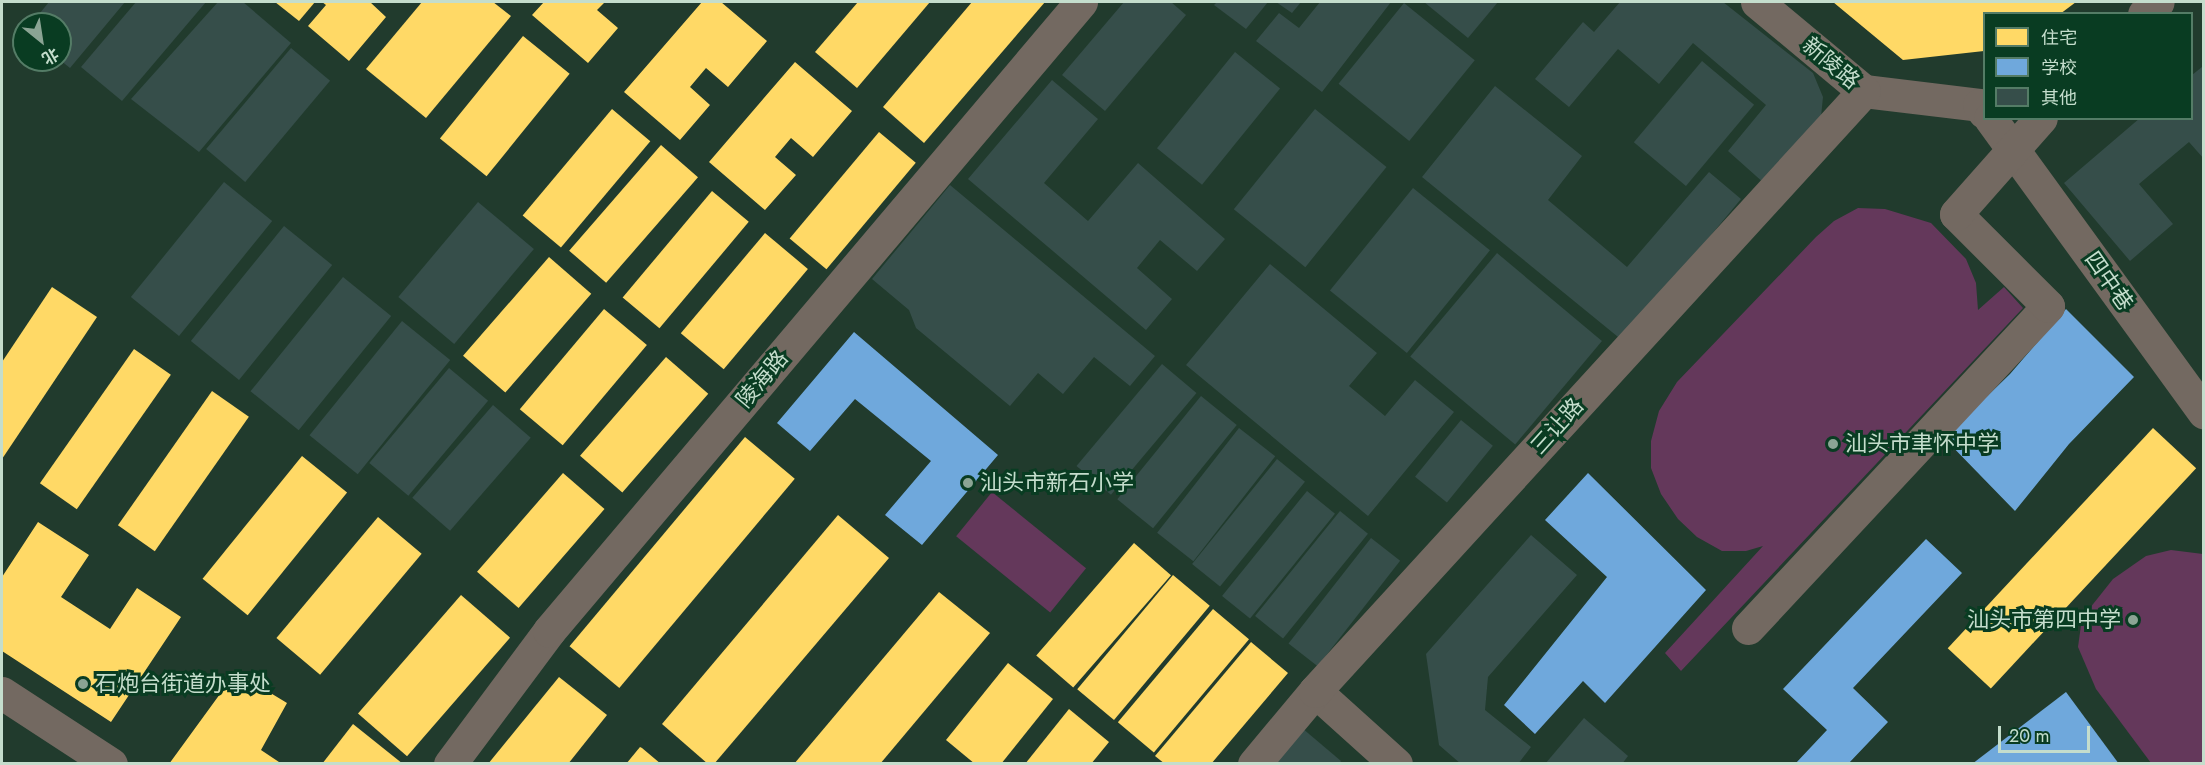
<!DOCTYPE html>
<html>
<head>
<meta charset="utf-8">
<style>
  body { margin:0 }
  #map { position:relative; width:2205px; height:765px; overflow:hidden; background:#213b2d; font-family:Jost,"Noto Sans SC",sans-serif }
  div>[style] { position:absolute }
  .green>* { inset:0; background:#64385b; transform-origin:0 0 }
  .homes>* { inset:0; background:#ffd966; transform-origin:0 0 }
  .schools>* { inset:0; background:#6fa8dc }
  .building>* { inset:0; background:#364e4a; transform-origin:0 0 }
  .minor>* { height:33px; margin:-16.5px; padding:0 16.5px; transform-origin:16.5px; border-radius:16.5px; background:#736961 }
  .dots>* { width:16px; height:16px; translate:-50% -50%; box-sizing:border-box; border:3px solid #093c22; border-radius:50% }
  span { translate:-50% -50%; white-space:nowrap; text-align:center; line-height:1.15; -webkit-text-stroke:6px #093c22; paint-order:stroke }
  .street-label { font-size:22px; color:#c4ddcc }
  .poi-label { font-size:22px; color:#c4ddcc }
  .left { translate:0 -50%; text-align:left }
  .right { translate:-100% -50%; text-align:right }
  .frame { position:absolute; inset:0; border:3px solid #c4ddcc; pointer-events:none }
  .legend { position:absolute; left:1983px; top:12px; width:210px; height:108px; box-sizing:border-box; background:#093c22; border:2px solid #547c66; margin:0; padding:8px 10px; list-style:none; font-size:18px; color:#c4ddcc }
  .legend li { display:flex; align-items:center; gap:12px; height:30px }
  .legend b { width:30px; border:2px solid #547c66 }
  .north { position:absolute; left:12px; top:12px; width:60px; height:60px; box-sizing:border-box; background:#093c22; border:2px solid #547c66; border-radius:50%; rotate:150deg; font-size:16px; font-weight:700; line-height:24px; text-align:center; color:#c4ddcc }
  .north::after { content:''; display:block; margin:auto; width:21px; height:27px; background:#8ba494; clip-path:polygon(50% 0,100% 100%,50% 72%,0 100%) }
  .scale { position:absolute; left:1998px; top:726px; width:92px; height:27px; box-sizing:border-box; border:3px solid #c4ddcc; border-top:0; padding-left:8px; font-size:18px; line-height:21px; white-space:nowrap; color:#c4ddcc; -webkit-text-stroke:4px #093c22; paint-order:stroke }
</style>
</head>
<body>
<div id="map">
  <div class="green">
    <div style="clip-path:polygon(1858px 208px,1885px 209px,1931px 223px,1966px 259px,1976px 283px,1978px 310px,2004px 287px,2023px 308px,1681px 671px,1665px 653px,1763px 546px,1746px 551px,1722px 551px,1697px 537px,1678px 519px,1661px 494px,1651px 468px,1651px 441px,1659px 411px,1677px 382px,1816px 237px,1834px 221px)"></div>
    <div style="left:992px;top:492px;width:121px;height:57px;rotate:39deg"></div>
    <div style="clip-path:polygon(2171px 550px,2203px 554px,2203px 763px,2151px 763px,2096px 689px,2078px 647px,2082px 618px,2113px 579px,2146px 556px)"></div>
  </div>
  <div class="homes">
    <div style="clip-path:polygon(275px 2px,315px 2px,299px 21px)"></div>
    <div style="clip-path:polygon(322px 2px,370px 2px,386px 17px,349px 61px,308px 26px,326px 5px)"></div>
    <div style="clip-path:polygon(422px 2px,493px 2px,511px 16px,426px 118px,366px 69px)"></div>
    <div style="clip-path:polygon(544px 2px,605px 2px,597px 10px,618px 28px,588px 63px,532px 15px)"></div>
    <div style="clip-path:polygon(702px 2px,721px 2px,767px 41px,728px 87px,706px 68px,690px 87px,710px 105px,680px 140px,624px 92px)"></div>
    <div style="clip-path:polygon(858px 2px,930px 2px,857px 88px,815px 52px)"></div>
    <div style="clip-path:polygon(972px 2px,1045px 2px,924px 143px,883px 107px)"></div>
    <div style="clip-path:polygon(1833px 2px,2076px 2px,2060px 14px,1984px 14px,1984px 51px,1903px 60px)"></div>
    <div style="left:523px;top:36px;width:60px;height:132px;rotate:39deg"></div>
    <div style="clip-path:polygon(795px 62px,852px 111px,813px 157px,791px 138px,775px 157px,796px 175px,765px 210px,709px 162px)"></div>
    <div style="left:612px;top:109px;width:50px;height:139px;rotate:40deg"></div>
    <div style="left:879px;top:132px;width:48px;height:139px;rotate:40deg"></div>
    <div style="left:661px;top:145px;width:49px;height:140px;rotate:41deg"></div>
    <div style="left:712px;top:191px;width:48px;height:139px;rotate:40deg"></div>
    <div style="left:765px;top:233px;width:56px;height:131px;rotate:40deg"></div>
    <div style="left:549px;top:257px;width:56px;height:131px;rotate:41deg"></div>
    <div style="clip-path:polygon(52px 287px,97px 317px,2px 459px,2px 362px)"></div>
    <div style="left:604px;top:309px;width:56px;height:131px;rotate:40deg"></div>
    <div style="left:134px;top:349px;width:45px;height:164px;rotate:35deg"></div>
    <div style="left:666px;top:357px;width:56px;height:131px;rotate:41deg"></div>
    <div style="left:212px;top:391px;width:45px;height:164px;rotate:35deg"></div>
    <div style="left:2153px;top:428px;width:59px;height:301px;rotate:43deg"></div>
    <div style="left:745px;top:437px;width:65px;height:273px;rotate:40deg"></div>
    <div style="left:302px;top:456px;width:58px;height:158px;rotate:39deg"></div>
    <div style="left:563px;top:473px;width:55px;height:131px;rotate:41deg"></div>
    <div style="clip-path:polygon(838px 515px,889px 558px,714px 764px,708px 764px,662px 724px)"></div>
    <div style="left:378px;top:517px;width:57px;height:158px;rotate:40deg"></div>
    <div style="clip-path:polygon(38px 522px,89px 555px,61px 597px,110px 629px,137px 588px,181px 617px,111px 722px,2px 651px,2px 577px)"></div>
    <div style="left:1134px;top:543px;width:49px;height:149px;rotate:41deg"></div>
    <div style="left:1173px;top:575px;width:48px;height:149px;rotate:40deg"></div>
    <div style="clip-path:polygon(939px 592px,990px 633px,880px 764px,794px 764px)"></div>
    <div style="left:461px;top:595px;width:65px;height:157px;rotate:41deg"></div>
    <div style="left:1213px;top:609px;width:47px;height:148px;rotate:40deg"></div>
    <div style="clip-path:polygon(1251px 642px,1288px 673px,1211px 764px,1165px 764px,1155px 756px)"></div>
    <div style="clip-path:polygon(1008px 663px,1053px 699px,1001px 764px,975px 764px,946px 740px)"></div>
    <div style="clip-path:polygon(236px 672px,287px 703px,261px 750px,282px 764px,169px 764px)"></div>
    <div style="clip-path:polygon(559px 677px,607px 715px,568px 764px,488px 764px)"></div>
    <div style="clip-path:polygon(1069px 709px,1109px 742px,1091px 764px,1025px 764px)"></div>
    <div style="clip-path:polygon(353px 724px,403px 764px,322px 764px)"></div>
    <div style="clip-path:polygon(640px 747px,642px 748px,661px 764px,626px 764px)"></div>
  </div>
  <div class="schools">
    <div style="clip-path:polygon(2066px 309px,2134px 377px,2069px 444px,2015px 511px,1944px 438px,2010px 374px)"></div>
    <div style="clip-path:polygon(854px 332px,998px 455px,922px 545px,885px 515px,931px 461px,855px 399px,810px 451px,777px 423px)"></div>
    <div style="clip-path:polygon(1588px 473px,1706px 590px,1605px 703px,1583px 681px,1535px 734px,1504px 705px,1607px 577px,1545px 520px)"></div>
    <div style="clip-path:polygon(1926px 539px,1962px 573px,1853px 688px,1888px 722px,1848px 764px,1795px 764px,1827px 730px,1783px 689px)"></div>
    <div style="clip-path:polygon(2066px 692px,2119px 764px,1972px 764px)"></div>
  </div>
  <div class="building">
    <div style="clip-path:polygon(49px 2px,125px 2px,70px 68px,60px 60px,60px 24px,31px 24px)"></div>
    <div style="clip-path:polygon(136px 2px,206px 2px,122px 101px,81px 67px)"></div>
    <div style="clip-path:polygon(218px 2px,243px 2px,291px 43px,199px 152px,131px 99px)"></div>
    <div style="clip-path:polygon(1124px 2px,1171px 2px,1186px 15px,1105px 111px,1062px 75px)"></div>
    <div style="clip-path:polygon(1217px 2px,1268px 2px,1246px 29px,1214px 5px)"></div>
    <div style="clip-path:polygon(1276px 2px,1301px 2px,1292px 13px)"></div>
    <div style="clip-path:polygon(1320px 2px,1391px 2px,1322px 92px,1256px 41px,1279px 13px,1299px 28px)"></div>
    <div style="clip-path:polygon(1424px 2px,1498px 2px,1468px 38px)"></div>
    <div style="clip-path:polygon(1620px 2px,1723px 2px,1813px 73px,1823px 97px,1820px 127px,1765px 184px,1728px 151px,1766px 105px,1693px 43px,1659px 84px,1618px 49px,1569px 107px,1535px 79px,1583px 22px,1594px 32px)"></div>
    <div style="left:1404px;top:3px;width:91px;height:104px;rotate:39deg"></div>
    <div style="left:291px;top:48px;width:51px;height:132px;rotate:40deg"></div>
    <div style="left:1235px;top:52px;width:58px;height:124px;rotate:39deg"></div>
    <div style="left:1702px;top:61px;width:68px;height:106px;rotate:40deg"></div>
    <div style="clip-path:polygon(2202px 67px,2204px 159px,2189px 142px,2139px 184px,2173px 224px,2130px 261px,2064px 183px,2140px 118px,2192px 118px,2192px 75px)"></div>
    <div style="clip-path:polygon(1052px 80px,1098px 119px,1044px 183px,1088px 221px,1138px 163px,1225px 239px,1197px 271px,1160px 240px,1137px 268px,1172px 299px,1146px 330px,968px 179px)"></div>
    <div style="clip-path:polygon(1495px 86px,1582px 156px,1548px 200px,1627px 267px,1709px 172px,1741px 199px,1623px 341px,1422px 177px)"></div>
    <div style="left:1315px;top:109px;width:92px;height:129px;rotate:39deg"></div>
    <div style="left:224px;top:182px;width:62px;height:148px;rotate:39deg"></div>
    <div style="clip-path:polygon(950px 185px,1155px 356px,1130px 386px,1094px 357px,1063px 394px,1038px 373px,1010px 406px,916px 328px,909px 310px,872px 279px)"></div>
    <div style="left:1413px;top:188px;width:99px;height:132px;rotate:39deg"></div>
    <div style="left:478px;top:202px;width:73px;height:124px;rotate:40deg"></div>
    <div style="left:284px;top:226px;width:62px;height:148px;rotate:39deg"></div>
    <div style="left:1497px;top:253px;width:137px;height:135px;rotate:40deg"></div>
    <div style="clip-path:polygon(1270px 264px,1377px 353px,1349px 386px,1385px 416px,1415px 380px,1454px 412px,1368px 516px,1186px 365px)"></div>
    <div style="left:343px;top:277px;width:62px;height:147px;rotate:39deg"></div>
    <div style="left:402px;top:321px;width:62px;height:147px;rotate:39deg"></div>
    <div style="left:1162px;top:364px;width:45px;height:133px;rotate:40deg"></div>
    <div style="left:449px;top:368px;width:51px;height:124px;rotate:40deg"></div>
    <div style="left:1201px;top:396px;width:46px;height:133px;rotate:39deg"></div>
    <div style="left:493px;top:405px;width:50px;height:123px;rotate:41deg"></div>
    <div style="left:1461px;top:420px;width:41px;height:73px;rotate:39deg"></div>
    <div style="left:1239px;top:428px;width:46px;height:133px;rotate:38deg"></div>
    <div style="left:1277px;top:459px;width:36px;height:135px;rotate:39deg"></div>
    <div style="left:1307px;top:491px;width:36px;height:135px;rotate:39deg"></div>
    <div style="left:1340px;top:511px;width:36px;height:135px;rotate:39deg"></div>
    <div style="clip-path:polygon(1531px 535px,1577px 575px,1488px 677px,1485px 710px,1531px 747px,1518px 764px,1461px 764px,1439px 745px,1426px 654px)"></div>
    <div style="left:1371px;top:538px;width:37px;height:134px;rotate:38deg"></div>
    <div style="clip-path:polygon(1584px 718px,1628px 756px,1622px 764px,1545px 764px)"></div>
    <div style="clip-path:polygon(1302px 728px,1341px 761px,1339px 764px,1271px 764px)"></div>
  </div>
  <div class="minor">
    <div style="left:1757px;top:2px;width:139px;rotate:39.8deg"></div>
    <div style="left:1864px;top:91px;width:116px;rotate:6.9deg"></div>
    <div style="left:1979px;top:105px;width:9px;rotate:54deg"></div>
    <div style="left:2144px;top:14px;width:18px;rotate:-41deg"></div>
    <div style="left:1990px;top:118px;width:364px;rotate:54deg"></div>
    <div style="left:1748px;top:628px;width:440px;rotate:-47deg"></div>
    <div style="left:2048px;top:306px;width:130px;rotate:-135deg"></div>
    <div style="left:1956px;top:214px;width:128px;rotate:-48.5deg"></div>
    <div style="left:1315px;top:691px;width:109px;rotate:42deg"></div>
    <div style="left:2px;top:693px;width:130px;rotate:33.1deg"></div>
    <div style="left:450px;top:764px;width:166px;rotate:-53.3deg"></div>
    <div style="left:549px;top:631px;width:824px;rotate:-49.78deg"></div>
    <div style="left:1254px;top:764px;width:95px;rotate:-50.1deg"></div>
    <div style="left:1315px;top:691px;width:813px;rotate:-47.54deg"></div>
  </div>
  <div class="dots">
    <div style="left:1833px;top:444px;background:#8ba494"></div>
    <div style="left:968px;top:483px;background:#8ba494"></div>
    <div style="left:2133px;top:620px;background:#8ba494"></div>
    <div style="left:83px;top:684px;background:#8ba494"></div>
  </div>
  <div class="street-label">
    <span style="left:1831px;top:63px;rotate:40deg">新陵路</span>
    <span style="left:2109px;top:281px;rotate:55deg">四中巷</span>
    <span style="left:762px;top:379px;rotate:-50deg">陵海路</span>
    <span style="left:1557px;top:426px;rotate:-48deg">三让路</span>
  </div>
  <div class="poi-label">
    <span class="left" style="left:1845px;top:444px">汕头市聿怀中学</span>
    <span class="left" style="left:980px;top:483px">汕头市新石小学</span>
    <span class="right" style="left:2121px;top:620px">汕头市第四中学</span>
    <span class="left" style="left:95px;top:684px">石炮台街道办事处</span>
  </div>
  <div class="frame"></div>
  <ul class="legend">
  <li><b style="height:16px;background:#ffd966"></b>住宅</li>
  <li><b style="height:16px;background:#6fa8dc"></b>学校</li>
  <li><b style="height:16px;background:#364e4a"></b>其他</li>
  </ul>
  <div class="north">北</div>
  <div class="scale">20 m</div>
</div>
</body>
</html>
